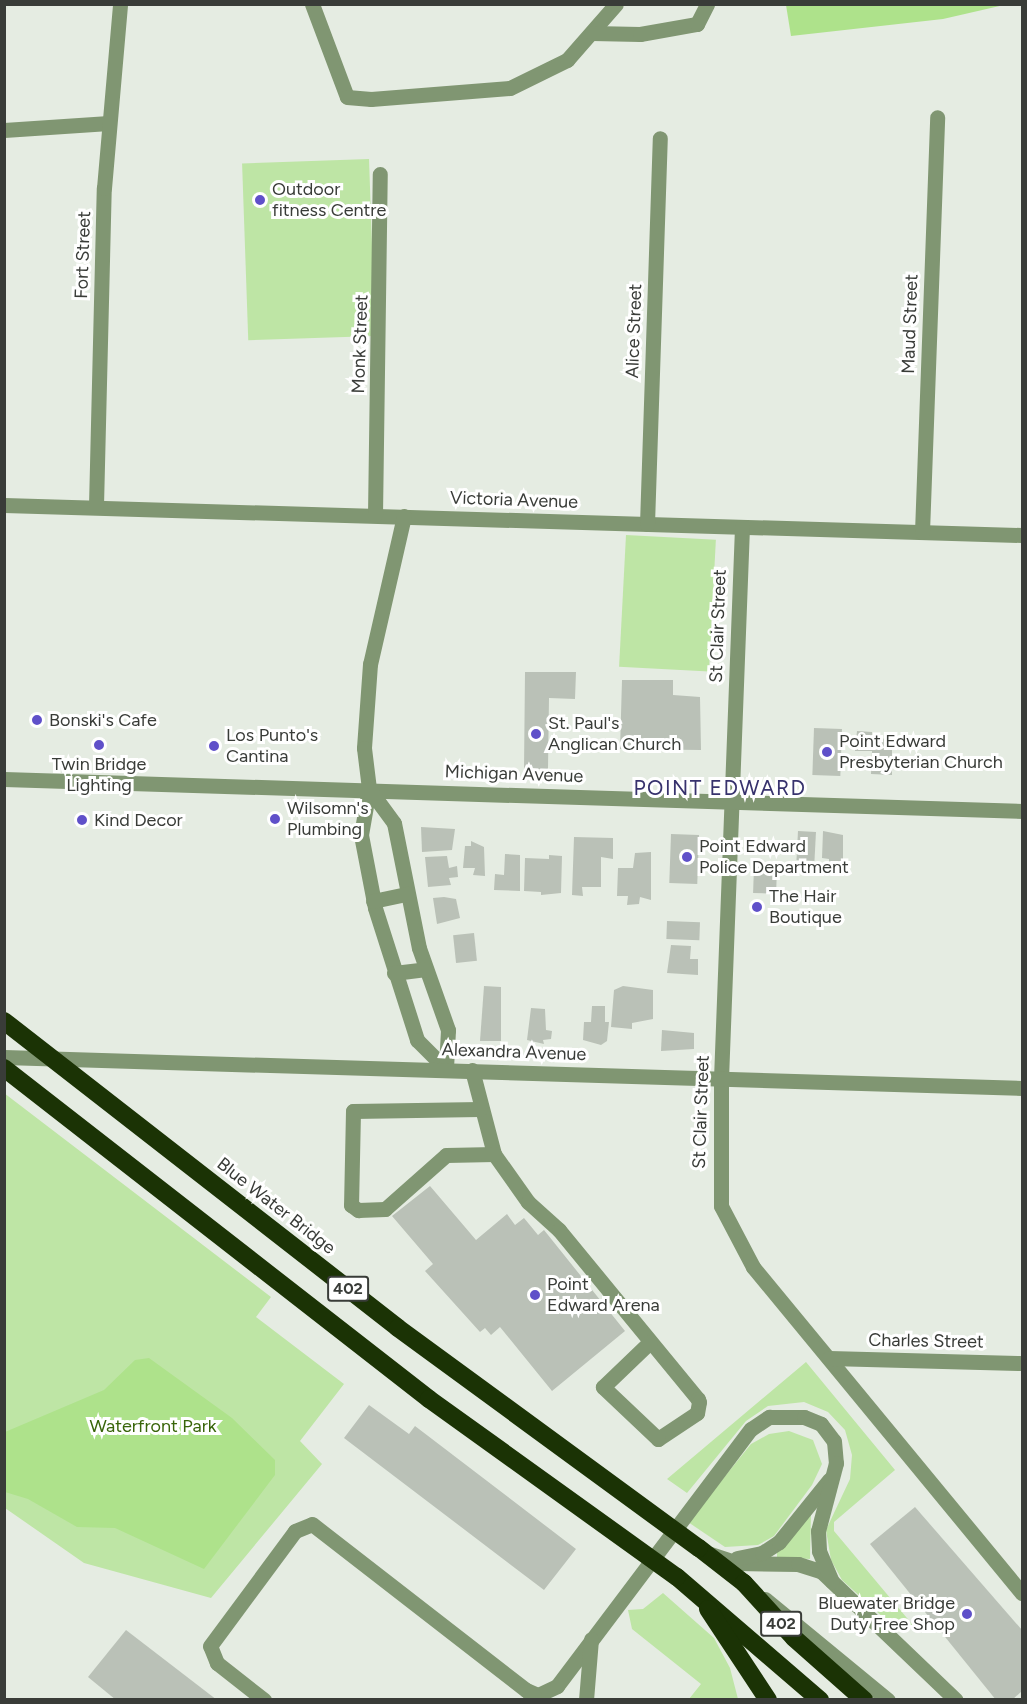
<!DOCTYPE html>
<html>
<head>
<meta charset="utf-8">
<style>
  body { margin:0 }
  #map { position:relative; width:1027px; height:1704px; overflow:hidden; background:#e5ece2; font-family:Figtree,sans-serif }
  div>[style] { position:absolute }
  .green>* { inset:0; background:#bee5a5; transform-origin:0 0 }
  .water>* { inset:0; background:#aee28b }
  .building>* { inset:0; background:#bac1b7; transform-origin:0 0 }
  .minor>* { height:15px; margin:-7.5px; padding:0 7.5px; transform-origin:7.5px; border-radius:7.5px; background:#809672 }
  .highway>* { height:18px; margin:-9px; padding:0 9px; transform-origin:9px; border-radius:9px; background:#1b3305 }
  .highway-bridge>* { height:18px; margin:-9px; padding:0 9px; transform-origin:9px; border-radius:9px; background:#1b3305 }
  .dots>* { width:16px; height:16px; translate:-50% -50%; box-sizing:border-box; border:3px solid #fff; border-radius:50% }
  span { translate:-50% -50%; white-space:nowrap; text-align:center; line-height:1.15; -webkit-text-stroke:6px #fff; paint-order:stroke }
  .shield-label span { padding:2px 4px; background:#fff; border:2px solid; border-radius:4px; -webkit-text-stroke-width:0 }
  .shield-label { font-size:16px; color:#393c38; font-weight:700 }
  .poi-label { font-size:18px; color:#393c38 }
  .left { translate:0 -50%; text-align:left }
  .right { translate:-100% -50%; text-align:right }
  .street-label { font-size:18px; color:#393c38 }
  .park-label { font-size:18px; color:#386509 }
  .quarter-label { font-size:21px; color:#37326d; letter-spacing:1.5px }
  .frame { position:absolute; inset:0; border:6px solid #393c38; pointer-events:none }
</style>
</head>
<body>
<div id="map">
  <div class="green">
    <div style="left:369px;top:159px;width:177px;height:127px;rotate:88deg"></div>
    <div style="left:626px;top:535px;width:90px;height:132px;rotate:3deg"></div>
    <div style="clip-path:polygon(4px 1093px,271px 1297px,256px 1317px,344px 1384px,300px 1441px,322px 1464px,211px 1598px,84px 1563px,5px 1508px)"></div>
    <div style="clip-path:polygon(806px 1362px,895px 1470px,834px 1522px,834px 1531px,917px 1630px,886px 1620px,842px 1580px,831px 1560px,826px 1530px,850px 1479px,852px 1455px,845px 1430px,828px 1412px,804px 1402px,768px 1406px,746px 1421px,687px 1493px,667px 1479px)"></div>
    <div style="clip-path:polygon(789px 1431px,813px 1440px,822px 1464px,812px 1485px,774px 1536px,758px 1545px,725px 1547px,688px 1522px,751px 1444px,769px 1434px)"></div>
    <div style="clip-path:polygon(811px 1513px,810px 1559px,777px 1557px,777px 1552px)"></div>
    <div style="clip-path:polygon(663px 1593px,714px 1638px,730px 1668px,738px 1699px,689px 1699px,701px 1684px,632px 1629px,628px 1610px,643px 1609px)"></div>
  </div>
  <div class="water">
    <div style="clip-path:polygon(786px 5px,786px 4px,1004px 5px,943px 19px,791px 36px)"></div>
    <div style="clip-path:polygon(149px 1358px,232px 1418px,275px 1460px,275px 1475px,204px 1569px,115px 1528px,77px 1527px,28px 1499px,5px 1492px,5px 1432px,104px 1390px,135px 1360px)"></div>
  </div>
  <div class="building">
    <div style="clip-path:polygon(525px 672px,576px 672px,575px 699px,549px 698px,548px 769px,524px 769px)"></div>
    <div style="clip-path:polygon(622px 680px,673px 680px,673px 695px,700px 697px,701px 750px,620px 749px)"></div>
    <div style="left:814px;top:728px;width:28px;height:47px;rotate:2deg"></div>
    <div style="clip-path:polygon(857px 731px,872px 732px,872px 738px,892px 739px,892px 775px,871px 774px,872px 751px,855px 751px)"></div>
    <div style="clip-path:polygon(421px 827px,455px 829px,452px 850px,422px 852px)"></div>
    <div style="left:798px;top:831px;width:18px;height:29px;rotate:3deg"></div>
    <div style="clip-path:polygon(823px 831px,843px 835px,843px 866px,829px 865px,829px 859px,822px 858px)"></div>
    <div style="left:671px;top:834px;width:28px;height:49px;rotate:2deg"></div>
    <div style="clip-path:polygon(574px 837px,613px 838px,613px 859px,601px 857px,601px 887px,582px 887px,583px 896px,572px 895px)"></div>
    <div style="clip-path:polygon(471px 841px,484px 847px,485px 876px,473px 875px,475px 868px,463px 868px,465px 846px,471px 846px)"></div>
    <div style="clip-path:polygon(651px 852px,651px 900px,640px 897px,639px 904px,627px 905px,628px 896px,617px 896px,618px 868px,633px 868px,635px 853px)"></div>
    <div style="clip-path:polygon(505px 854px,520px 855px,520px 891px,494px 890px,495px 874px,504px 875px)"></div>
    <div style="clip-path:polygon(549px 855px,562px 856px,561px 893px,541px 895px,541px 892px,524px 891px,525px 858px,549px 859px)"></div>
    <div style="clip-path:polygon(447px 856px,449px 868px,457px 866px,458px 877px,449px 878px,451px 885px,428px 887px,425px 857px)"></div>
    <div style="left:754px;top:867px;width:23px;height:26px;rotate:2deg"></div>
    <div style="clip-path:polygon(444px 897px,456px 899px,460px 918px,437px 924px,433px 898px)"></div>
    <div style="left:667px;top:921px;width:33px;height:18px;rotate:2deg"></div>
    <div style="left:474px;top:933px;width:28px;height:21px;rotate:84deg"></div>
    <div style="clip-path:polygon(671px 945px,691px 946px,690px 959px,698px 959px,698px 975px,667px 973px)"></div>
    <div style="clip-path:polygon(484px 986px,501px 987px,501px 1041px,480px 1041px)"></div>
    <div style="clip-path:polygon(623px 986px,653px 990px,653px 1019px,632px 1023px,632px 1029px,611px 1027px,614px 990px)"></div>
    <div style="clip-path:polygon(592px 1006px,605px 1006px,605px 1022px,609px 1022px,607px 1041px,601px 1045px,583px 1040px,584px 1022px,591px 1022px)"></div>
    <div style="clip-path:polygon(531px 1008px,545px 1009px,546px 1030px,552px 1031px,551px 1039px,543px 1040px,544px 1044px,527px 1040px)"></div>
    <div style="clip-path:polygon(662px 1030px,694px 1033px,694px 1049px,661px 1051px)"></div>
    <div style="clip-path:polygon(430px 1186px,476px 1240px,507px 1214px,515px 1225px,524px 1218px,538px 1235px,544px 1230px,625px 1331px,552px 1391px,500px 1327px,491px 1335px,485px 1328px,480px 1332px,425px 1271px,433px 1264px,392px 1216px)"></div>
    <div style="clip-path:polygon(369px 1405px,409px 1434px,415px 1426px,576px 1549px,544px 1590px,344px 1438px)"></div>
    <div style="clip-path:polygon(915px 1507px,1022px 1630px,1022px 1691px,1012px 1700px,996px 1700px,870px 1544px)"></div>
    <div style="clip-path:polygon(126px 1630px,217px 1700px,116px 1700px,88px 1677px)"></div>
  </div>
  <div class="minor">
    <div style="left:312px;top:4px;width:99px;rotate:69.4deg"></div>
    <div style="left:347px;top:97px;width:24px;rotate:5deg"></div>
    <div style="left:371px;top:99px;width:139px;rotate:-4.5deg"></div>
    <div style="left:510px;top:88px;width:64px;rotate:-26.2deg"></div>
    <div style="left:567px;top:60px;width:74px;rotate:-48.8deg"></div>
    <div style="left:592px;top:33px;width:48px;rotate:1.2deg"></div>
    <div style="left:640px;top:34px;width:58px;rotate:-10deg"></div>
    <div style="left:697px;top:24px;width:22px;rotate:-63deg"></div>
    <div style="left:4px;top:130px;width:105px;rotate:-3.8deg"></div>
    <div style="left:4px;top:505px;width:1018px;rotate:1.69deg"></div>
    <div style="left:96px;top:506px;width:318px;rotate:-88.6deg"></div>
    <div style="left:104px;top:188px;width:185px;rotate:-85deg"></div>
    <div style="left:375px;top:515px;width:341px;rotate:-89.2deg"></div>
    <div style="left:404px;top:516px;width:152px;rotate:102.9deg"></div>
    <div style="left:370px;top:664px;width:84px;rotate:94.1deg"></div>
    <div style="left:364px;top:748px;width:41px;rotate:83deg"></div>
    <div style="left:369px;top:789px;width:47px;rotate:99.9deg"></div>
    <div style="left:361px;top:835px;width:74px;rotate:79.1deg"></div>
    <div style="left:375px;top:908px;width:139px;rotate:72.3deg"></div>
    <div style="left:417px;top:1040px;width:41px;rotate:45deg"></div>
    <div style="left:647px;top:524px;width:386px;rotate:-88.1deg"></div>
    <div style="left:742px;top:527px;width:551px;rotate:92.18deg"></div>
    <div style="left:721px;top:1078px;width:128px;rotate:90deg"></div>
    <div style="left:721px;top:1206px;width:69px;rotate:62.3deg"></div>
    <div style="left:753px;top:1267px;width:423px;rotate:50.5deg"></div>
    <div style="left:922px;top:532px;width:415px;rotate:-87.9deg"></div>
    <div style="left:4px;top:779px;width:1019px;rotate:1.8deg"></div>
    <div style="left:369px;top:789px;width:42px;rotate:53.7deg"></div>
    <div style="left:394px;top:823px;width:127px;rotate:78.7deg"></div>
    <div style="left:419px;top:948px;width:87px;rotate:70.5deg"></div>
    <div style="left:448px;top:1030px;width:39px;rotate:93deg"></div>
    <div style="left:373px;top:901px;width:35px;rotate:-12deg"></div>
    <div style="left:394px;top:973px;width:32px;rotate:-7deg"></div>
    <div style="left:4px;top:1057px;width:1018px;rotate:1.74deg"></div>
    <div style="left:472px;top:1070px;width:87px;rotate:75.3deg"></div>
    <div style="left:494px;top:1154px;width:59px;rotate:54.7deg"></div>
    <div style="left:528px;top:1202px;width:42px;rotate:42.1deg"></div>
    <div style="left:559px;top:1230px;width:219px;rotate:50.6deg"></div>
    <div style="left:698px;top:1399px;width:3px;rotate:72deg"></div>
    <div style="left:699px;top:1402px;width:11px;rotate:100deg"></div>
    <div style="left:697px;top:1413px;width:47px;rotate:146.3deg"></div>
    <div style="left:658px;top:1439px;width:76px;rotate:-136.6deg"></div>
    <div style="left:603px;top:1387px;width:65px;rotate:-43.8deg"></div>
    <div style="left:480px;top:1109px;width:127px;rotate:179.1deg"></div>
    <div style="left:353px;top:1111px;width:94px;rotate:91.2deg"></div>
    <div style="left:351px;top:1205px;width:9px;rotate:36deg"></div>
    <div style="left:358px;top:1210px;width:27px;rotate:-2deg"></div>
    <div style="left:385px;top:1209px;width:81px;rotate:-41.5deg"></div>
    <div style="left:446px;top:1155px;width:48px;rotate:-1.2deg"></div>
    <div style="left:829px;top:1358px;width:193px;rotate:1.5deg"></div>
    <div style="left:710px;top:1554px;width:28px;rotate:18deg"></div>
    <div style="left:737px;top:1563px;width:61px;rotate:0.9deg"></div>
    <div style="left:798px;top:1564px;width:25px;rotate:18deg"></div>
    <div style="left:822px;top:1572px;width:185px;rotate:43.7deg"></div>
    <div style="left:737px;top:1558px;width:25px;rotate:-11deg"></div>
    <div style="left:762px;top:1553px;width:20px;rotate:-33deg"></div>
    <div style="left:779px;top:1542px;width:80px;rotate:-51.1deg"></div>
    <div style="left:765px;top:1599px;width:159px;rotate:39.4deg"></div>
    <div style="left:526px;top:1690px;width:13px;rotate:23deg"></div>
    <div style="left:538px;top:1695px;width:21px;rotate:-25deg"></div>
    <div style="left:557px;top:1686px;width:322px;rotate:-53deg"></div>
    <div style="left:751px;top:1429px;width:22px;rotate:-34deg"></div>
    <div style="left:769px;top:1417px;width:35px"></div>
    <div style="left:804px;top:1417px;width:18px;rotate:22deg"></div>
    <div style="left:821px;top:1424px;width:21px;rotate:53deg"></div>
    <div style="left:834px;top:1441px;width:22px;rotate:85deg"></div>
    <div style="left:836px;top:1463px;width:70px;rotate:104.8deg"></div>
    <div style="left:818px;top:1531px;width:20px;rotate:87deg"></div>
    <div style="left:819px;top:1551px;width:33px;rotate:67deg"></div>
    <div style="left:264px;top:1700px;width:60px;rotate:-141.8deg"></div>
    <div style="left:217px;top:1663px;width:18px;rotate:-112deg"></div>
    <div style="left:210px;top:1646px;width:143px;rotate:-53.5deg"></div>
    <div style="left:295px;top:1531px;width:18px;rotate:-22deg"></div>
    <div style="left:312px;top:1524px;width:281px;rotate:37.8deg"></div>
    <div style="left:586px;top:1700px;width:61px;rotate:-85.3deg"></div>
  </div>
  <div class="highway">
    <div style="left:699px;top:1548px;width:57px;rotate:37.9deg"></div>
    <div style="left:744px;top:1583px;width:74px;rotate:47.7deg"></div>
    <div style="left:794px;top:1638px;width:94px;rotate:41.5deg"></div>
    <div style="left:677px;top:1577px;width:189px;rotate:40.7deg"></div>
    <div style="left:708px;top:1609px;width:109px;rotate:56.6deg"></div>
  </div>
  <div class="highway-bridge">
    <div style="left:4px;top:1021px;width:499px;rotate:37.9deg"></div>
    <div style="left:398px;top:1328px;width:373px;rotate:36.2deg"></div>
    <div style="left:4px;top:1068px;width:539px;rotate:37.91deg"></div>
    <div style="left:429px;top:1399px;width:305px;rotate:35.7deg"></div>
  </div>
  <div class="dots">
    <div style="left:260px;top:200px;background:#5f50c9"></div>
    <div style="left:37px;top:720px;background:#5f50c9"></div>
    <div style="left:536px;top:734px;background:#5f50c9"></div>
    <div style="left:99px;top:745px;background:#5f50c9"></div>
    <div style="left:214px;top:746px;background:#5f50c9"></div>
    <div style="left:827px;top:752px;background:#5f50c9"></div>
    <div style="left:275px;top:819px;background:#5f50c9"></div>
    <div style="left:82px;top:820px;background:#5f50c9"></div>
    <div style="left:687px;top:857px;background:#5f50c9"></div>
    <div style="left:757px;top:907px;background:#5f50c9"></div>
    <div style="left:535px;top:1295px;background:#5f50c9"></div>
    <div style="left:967px;top:1614px;background:#5f50c9"></div>
  </div>
  <div class="shield-label">
    <span style="left:348px;top:1289px">402</span>
    <span style="left:781px;top:1624px">402</span>
  </div>
  <div class="poi-label">
    <span class="left" style="left:272px;top:200px">Outdoor<br>fitness Centre</span>
    <span class="left" style="left:49px;top:720px">Bonski's Cafe</span>
    <span class="left" style="left:548px;top:734px">St. Paul's<br>Anglican Church</span>
    <span class="left" style="left:226px;top:746px">Los Punto's<br>Cantina</span>
    <span class="left" style="left:839px;top:752px">Point Edward<br>Presbyterian Church</span>
    <span style="left:99px;top:775px">Twin Bridge<br>Lighting</span>
    <span class="left" style="left:287px;top:819px">Wilsomn's<br>Plumbing</span>
    <span class="left" style="left:94px;top:820px">Kind Decor</span>
    <span class="left" style="left:699px;top:857px">Point Edward<br>Police Department</span>
    <span class="left" style="left:769px;top:907px">The Hair<br>Boutique</span>
    <span class="left" style="left:547px;top:1295px">Point<br>Edward Arena</span>
    <span class="right" style="left:955px;top:1614px">Bluewater Bridge<br>Duty Free Shop</span>
  </div>
  <div class="street-label">
    <span style="left:83px;top:255px;rotate:-88deg">Fort Street</span>
    <span style="left:910px;top:324px;rotate:-88deg">Maud Street</span>
    <span style="left:634px;top:331px;rotate:-88deg">Alice Street</span>
    <span style="left:360px;top:344px;rotate:-88deg">Monk Street</span>
    <span style="left:514px;top:500px;rotate:2deg">Victoria Avenue</span>
    <span style="left:718px;top:626px;rotate:-88deg">St Clair Street</span>
    <span style="left:514px;top:774px;rotate:2deg">Michigan Avenue</span>
    <span style="left:514px;top:1052px;rotate:2deg">Alexandra Avenue</span>
    <span style="left:701px;top:1112px;rotate:-88deg">St Clair Street</span>
    <span style="left:276px;top:1206px;rotate:38deg">Blue Water Bridge</span>
    <span style="left:926px;top:1341px;rotate:1deg">Charles Street</span>
  </div>
  <div class="park-label">
    <span style="left:153px;top:1426px">Waterfront Park</span>
  </div>
  <div class="quarter-label">
    <span style="left:720px;top:788px">POINT EDWARD</span>
  </div>
  <div class="frame"></div>
</div>
</body>
</html>
